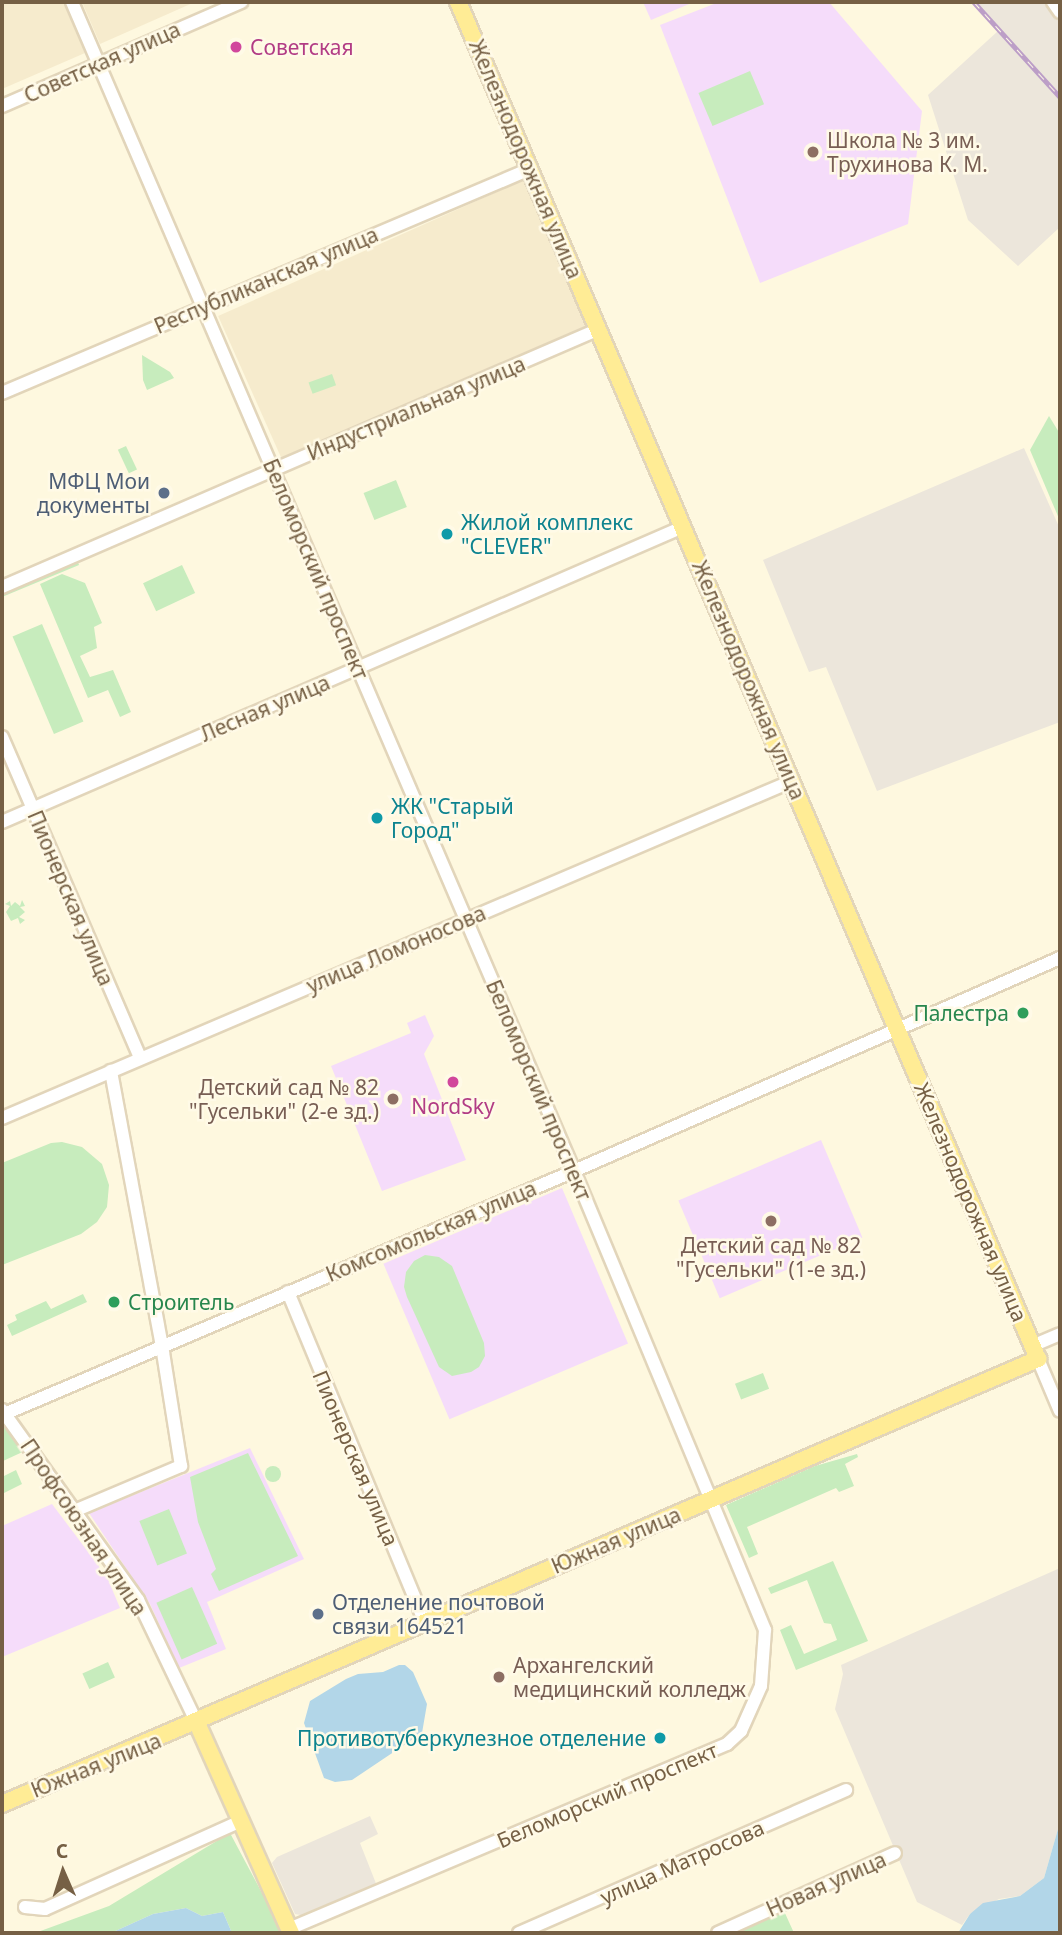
<!DOCTYPE html>
<html>
<head>
<meta charset="utf-8">
<style>
  body { margin:0 }
  #map { position:relative; width:1062px; height:1935px; overflow:hidden; background:#fef8df; font-family:"Noto Sans",sans-serif }
  div>[style] { position:absolute }
  .residential>* { inset:0; background:#f6ebcd; transform-origin:0 0 }
  .industrial>* { inset:0; background:#ece6db }
  .education>* { inset:0; background:#f5dcfa; transform-origin:0 0 }
  .green>* { inset:0; background:#c7ecbd; transform-origin:0 0 }
  .round { border-radius:50% }
  .water>* { inset:0; background:#b2d6e8 }
  .roads { filter:drop-shadow(2px 0 #e2d5ba) drop-shadow(-2px 0 #e2d5ba) drop-shadow(0 2px #e2d5ba) drop-shadow(0 -2px #e2d5ba) }
  .minor>* { height:12px; margin:-6px; padding:0 6px; transform-origin:6px; border-radius:6px; background:#fff }
  .major>* { height:16px; margin:-8px; padding:0 8px; transform-origin:8px; border-radius:8px; background:#ffec95 }
  .rail>* { height:5px; margin-top:-2.5px; transform-origin:0; background:repeating-linear-gradient(90deg,#fffae7 0 8px,#bc9ec7 0 16px); box-sizing:border-box; border-block:2px solid #bc9ec7 }
  .dots>* { width:19px; height:19px; translate:-50% -50%; box-sizing:border-box; border:4px solid #fffae7; border-radius:50% }
  span { translate:-50% -50%; white-space:nowrap; text-align:center; line-height:1.15; -webkit-text-stroke:5px #fffae7; paint-order:stroke }
  .hotel-label { font-size:21px; color:#b23c85 }
  .left { translate:0 -50%; text-align:left }
  .street-label { font-size:21px; color:#766045 }
  .education-label { font-size:21px; color:#785e54 }
  .right { translate:-100% -50%; text-align:right }
  .service-label { font-size:21px; color:#4e5e75 }
  .culture-label { font-size:21px; color:#0d838f }
  .leisure-label { font-size:21px; color:#27864d }
  .frame { position:absolute; inset:0; border:4px solid #766045; pointer-events:none }
  .north { position:absolute; left:28px; top:1837px; width:70px; height:70px; -webkit-text-stroke:5px #fffae7; paint-order:stroke; rotate:357deg; font-size:19px; font-weight:700; line-height:28px; text-align:center; color:#766045 }
  .north::after { content:''; display:block; margin:auto; width:24px; height:32px; background:#766045; clip-path:polygon(50% 0,100% 100%,50% 72%,0 100%) }
</style>
</head>
<body>
<div id="map">
  <div class="residential">
    <div style="clip-path:polygon(2px 2px,64px 2px,85px 53px,2px 89px)"></div>
    <div style="clip-path:polygon(82px 2px,195px 2px,100px 44px)"></div>
    <div style="left:526px;top:179px;width:160px;height:337px;rotate:66deg"></div>
  </div>
  <div class="industrial">
    <div style="clip-path:polygon(971px 2px,1060px 2px,1060px 227px,1018px 266px,968px 220px,928px 95px,998px 31px)"></div>
    <div style="clip-path:polygon(1024px 448px,1060px 529px,1060px 722px,877px 791px,826px 667px,809px 672px,763px 560px)"></div>
    <div style="clip-path:polygon(1060px 1568px,1060px 1822px,1044px 1878px,1020px 1896px,999px 1899px,970px 1914px,962px 1925px,917px 1902px,835px 1709px,843px 1674px,841px 1665px)"></div>
    <div style="clip-path:polygon(370px 1816px,378px 1834px,360px 1843px,377px 1886px,306px 1916px,295px 1914px,272px 1863px,277px 1857px)"></div>
  </div>
  <div class="education">
    <div style="clip-path:polygon(643px 2px,694px 2px,651px 20px)"></div>
    <div style="clip-path:polygon(719px 2px,829px 2px,922px 111px,908px 224px,760px 283px,660px 25px)"></div>
    <div style="clip-path:polygon(425px 1015px,434px 1036px,424px 1054px,466px 1160px,382px 1191px,331px 1066px,411px 1033px,407px 1023px)"></div>
    <div style="left:821px;top:1140px;width:106px;height:155px;rotate:67deg"></div>
    <div style="left:562px;top:1188px;width:169px;height:194px;rotate:67deg"></div>
    <div style="clip-path:polygon(250px 1448px,304px 1559px,207px 1602px,226px 1649px,179px 1668px,150px 1604px,89px 1513px)"></div>
    <div style="clip-path:polygon(52px 1504px,107px 1577px,120px 1608px,2px 1657px,2px 1526px)"></div>
  </div>
  <div class="green">
    <div style="left:750px;top:71px;width:36px;height:56px;rotate:67deg"></div>
    <div style="clip-path:polygon(142px 355px,170px 372px,174px 378px,147px 390px,143px 380px)"></div>
    <div style="left:332px;top:374px;width:12px;height:25px;rotate:70deg"></div>
    <div style="clip-path:polygon(1049px 416px,1060px 434px,1060px 521px,1030px 450px)"></div>
    <div style="left:126px;top:446px;width:26px;height:9px;rotate:65deg"></div>
    <div style="left:396px;top:480px;width:29px;height:35px;rotate:68deg"></div>
    <div style="clip-path:polygon(77px 560px,79px 565px,2px 597px,2px 592px)"></div>
    <div style="left:182px;top:565px;width:31px;height:43px;rotate:65deg"></div>
    <div style="clip-path:polygon(62px 574px,85px 583px,102px 623px,94px 627px,97px 648px,80px 656px,90px 677px,113px 670px,131px 712px,120px 717px,108px 690px,88px 698px,40px 584px)"></div>
    <div style="left:42px;top:624px;width:106px;height:32px;rotate:67deg"></div>
    <div style="clip-path:polygon(22px 900px,25px 906px,20px 907px,25px 912px,19px 917px,25px 920px,20px 924px,18px 918px,11px 921px,6px 912px,10px 906px,5px 904px,10px 901px,11px 906px,15px 902px,20px 906px)"></div>
    <div style="clip-path:polygon(62px 1142px,82px 1147px,102px 1164px,109px 1185px,107px 1207px,97px 1222px,81px 1234px,2px 1265px,2px 1163px,51px 1143px)"></div>
    <div style="clip-path:polygon(425px 1255px,439px 1257px,452px 1266px,484px 1343px,485px 1356px,479px 1367px,471px 1372px,452px 1376px,439px 1367px,407px 1297px,404px 1287px,406px 1272px,414px 1261px)"></div>
    <div style="clip-path:polygon(83px 1294px,87px 1302px,12px 1336px,7px 1325px,17px 1320px,15px 1315px,46px 1301px,51px 1309px)"></div>
    <div style="left:763px;top:1373px;width:17px;height:30px;rotate:69deg"></div>
    <div style="clip-path:polygon(2px 1417px,29px 1449px,3px 1461px,2px 1457px)"></div>
    <div style="clip-path:polygon(248px 1453px,298px 1556px,219px 1591px,211px 1574px,216px 1569px,198px 1522px,190px 1477px)"></div>
    <div style="clip-path:polygon(857px 1454px,858px 1457px,845px 1464px,854px 1486px,839px 1492px,836px 1488px,747px 1527px,758px 1554px,749px 1558px,726px 1505px,815px 1466px)"></div>
    <div class="round" style="left:265px;top:1466px;width:16px;height:16px"></div>
    <div style="clip-path:polygon(16px 1470px,22px 1484px,2px 1494px,2px 1477px)"></div>
    <div style="left:169px;top:1509px;width:48px;height:32px;rotate:68deg"></div>
    <div style="clip-path:polygon(833px 1561px,868px 1641px,796px 1670px,780px 1630px,791px 1625px,804px 1654px,837px 1640px,831px 1624px,824px 1623px,807px 1580px,771px 1594px,768px 1588px)"></div>
    <div style="left:192px;top:1587px;width:62px;height:39px;rotate:66deg"></div>
    <div style="left:108px;top:1662px;width:17px;height:28px;rotate:66deg"></div>
    <div style="clip-path:polygon(230px 1833px,279px 1925px,280px 1933px,232px 1933px,223px 1912px,202px 1916px,186px 1908px,153px 1914px,111px 1933px,35px 1933px,109px 1906px)"></div>
    <div style="clip-path:polygon(784px 1911px,794px 1933px,729px 1933px,751px 1925px)"></div>
  </div>
  <div class="water">
    <div style="clip-path:polygon(399px 1665px,405px 1665px,413px 1672px,427px 1704px,422px 1733px,352px 1780px,335px 1782px,324px 1778px,304px 1723px,310px 1701px,346px 1679px,358px 1674px,383px 1672px)"></div>
    <div style="clip-path:polygon(1060px 1822px,1060px 1933px,958px 1933px,970px 1914px,983px 1903px,1020px 1896px,1044px 1878px)"></div>
    <div style="clip-path:polygon(186px 1908px,202px 1916px,223px 1912px,232px 1933px,111px 1933px,153px 1914px)"></div>
  </div>
  <div class="roads">
    <div class="minor">
      <div style="left:72px;top:2px;width:1272px;rotate:66.76deg"></div>
      <div style="left:574px;top:1171px;width:497px;rotate:67.4deg"></div>
      <div style="left:765px;top:1630px;width:56px;rotate:94.1deg"></div>
      <div style="left:761px;top:1686px;width:49px;rotate:114deg"></div>
      <div style="left:741px;top:1731px;width:19px;rotate:137deg"></div>
      <div style="left:727px;top:1744px;width:475px;rotate:157.1deg"></div>
      <div style="left:1053px;top:2px;width:12px;rotate:55deg"></div>
      <div style="left:2px;top:106px;width:261px;rotate:-23.5deg"></div>
      <div style="left:2px;top:393px;width:574px;rotate:-22.99deg"></div>
      <div style="left:2px;top:587px;width:650px;rotate:-23.37deg"></div>
      <div style="left:2px;top:737px;width:349px;rotate:66.7deg"></div>
      <div style="left:2px;top:822px;width:742px;rotate:-23.42deg"></div>
      <div style="left:2px;top:1118px;width:859px;rotate:-23.1deg"></div>
      <div style="left:288px;top:1292px;width:358px;rotate:67.5deg"></div>
      <div style="left:1032px;top:1346px;width:30px;rotate:-23deg"></div>
      <div style="left:1038px;top:1359px;width:56px;rotate:67.1deg"></div>
      <div style="left:2px;top:1410px;width:234px;rotate:54.4deg"></div>
      <div style="left:138px;top:1600px;width:136px;rotate:64.4deg"></div>
      <div style="left:2px;top:1415px;width:622px;rotate:-23.1deg"></div>
      <div style="left:574px;top:1171px;width:531px;rotate:-23.67deg"></div>
      <div style="left:79px;top:1509px;width:111px;rotate:-22.9deg"></div>
      <div style="left:181px;top:1466px;width:115px;rotate:-99deg"></div>
      <div style="left:163px;top:1352px;width:286px;rotate:-100.5deg"></div>
      <div style="left:25px;top:1907px;width:20px;rotate:6deg"></div>
      <div style="left:45px;top:1909px;width:213px;rotate:-24.2deg"></div>
      <div style="left:519px;top:1933px;width:357px;rotate:-23.6deg"></div>
      <div style="left:718px;top:1933px;width:194px;rotate:-24.3deg"></div>
    </div>
    <div class="major">
      <div style="left:197px;top:1723px;width:230px;rotate:65.9deg"></div>
      <div style="left:2px;top:1804px;width:1128px;rotate:-23.25deg"></div>
      <div style="left:1038px;top:1359px;width:1476px;rotate:-113.14deg"></div>
    </div>
  </div>
  <div class="rail">
    <div style="left:974px;top:2px;width:128px;rotate:47.8deg"></div>
  </div>
  <div class="dots">
    <div style="left:236px;top:47px;background:#d1479c"></div>
    <div style="left:813px;top:152px;background:#8d6e63"></div>
    <div style="left:164px;top:493px;background:#5c6f8a"></div>
    <div style="left:447px;top:534px;background:#0f9aa8"></div>
    <div style="left:377px;top:818px;background:#0f9aa8"></div>
    <div style="left:1023px;top:1013px;background:#2e9e5b"></div>
    <div style="left:453px;top:1082px;background:#d1479c"></div>
    <div style="left:393px;top:1099px;background:#8d6e63"></div>
    <div style="left:771px;top:1221px;background:#8d6e63"></div>
    <div style="left:114px;top:1302px;background:#2e9e5b"></div>
    <div style="left:318px;top:1614px;background:#5c6f8a"></div>
    <div style="left:499px;top:1677px;background:#8d6e63"></div>
    <div style="left:660px;top:1738px;background:#0f9aa8"></div>
  </div>
  <div class="hotel-label">
    <span class="left" style="left:250px;top:47px">Советская</span>
    <span style="left:453px;top:1106px">NordSky</span>
  </div>
  <div class="street-label">
    <span style="left:102px;top:62px;rotate:-24deg">Советская улица</span>
    <span style="left:526px;top:159px;rotate:67deg">Железнодорожная улица</span>
    <span style="left:266px;top:280px;rotate:-23deg">Республиканская улица</span>
    <span style="left:416px;top:408px;rotate:-23deg">Индустриальная улица</span>
    <span style="left:316px;top:569px;rotate:67deg">Беломорский проспект</span>
    <span style="left:749px;top:680px;rotate:67deg">Железнодорожная улица</span>
    <span style="left:265px;top:708px;rotate:-23deg">Лесная улица</span>
    <span style="left:71px;top:898px;rotate:67deg">Пионерская улица</span>
    <span style="left:396px;top:949px;rotate:-23deg">улица Ломоносова</span>
    <span style="left:539px;top:1090px;rotate:67deg">Беломорский проспект</span>
    <span style="left:971px;top:1202px;rotate:67deg">Железнодорожная улица</span>
    <span style="left:431px;top:1231px;rotate:-23deg">Комсомольская улица</span>
    <span style="left:356px;top:1458px;rotate:67deg">Пионерская улица</span>
    <span style="left:84px;top:1527px;rotate:56deg">Профсоюзная улица</span>
    <span style="left:616px;top:1540px;rotate:-23deg">Южная улица</span>
    <span style="left:96px;top:1765px;rotate:-22deg">Южная улица</span>
    <span style="left:607px;top:1795px;rotate:-23deg">Беломорский проспект</span>
    <span style="left:682px;top:1862px;rotate:-24deg">улица Матросова</span>
    <span style="left:826px;top:1884px;rotate:-24deg">Новая улица</span>
  </div>
  <div class="education-label">
    <span class="left" style="left:827px;top:152px">Школа № 3 им.<br>Трухинова К. М.</span>
    <span class="right" style="left:379px;top:1099px">Детский сад № 82<br>"Гусельки" (2-е зд.)</span>
    <span style="left:771px;top:1257px">Детский сад № 82<br>"Гусельки" (1-е зд.)</span>
    <span class="left" style="left:513px;top:1677px">Архангелский<br>медицинский колледж</span>
  </div>
  <div class="service-label">
    <span class="right" style="left:150px;top:493px">МФЦ Мои<br>документы</span>
    <span class="left" style="left:332px;top:1614px">Отделение почтовой<br>связи 164521</span>
  </div>
  <div class="culture-label">
    <span class="left" style="left:461px;top:534px">Жилой комплекс<br>"СLEVER"</span>
    <span class="left" style="left:391px;top:818px">ЖК "Старый<br>Город"</span>
    <span class="right" style="left:646px;top:1738px">Противотуберкулезное отделение</span>
  </div>
  <div class="leisure-label">
    <span class="right" style="left:1009px;top:1013px">Палестра</span>
    <span class="left" style="left:128px;top:1302px">Строитель</span>
  </div>
  <div class="frame"></div>
  <div class="north">С</div>
</div>
</body>
</html>
